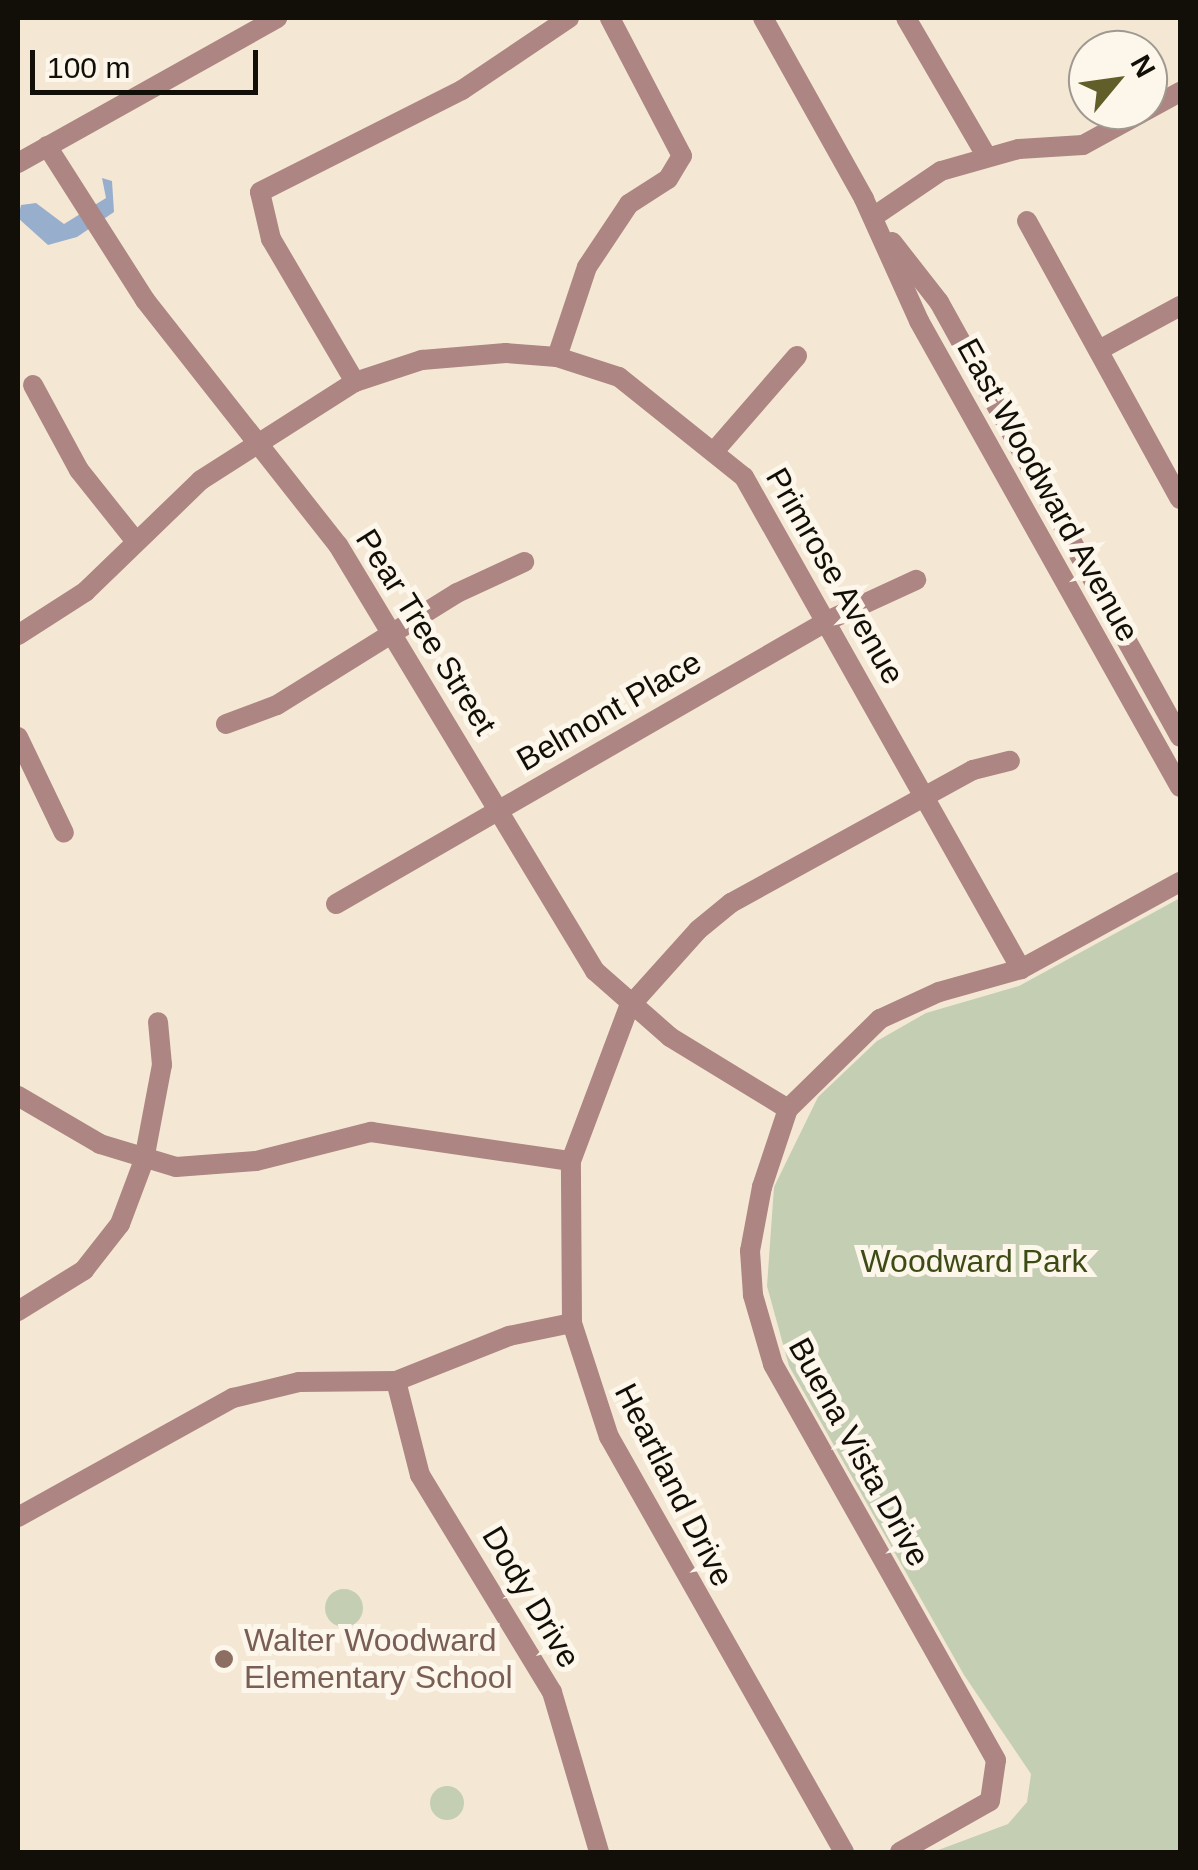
<!DOCTYPE html>
<html>
<head>
<meta charset="utf-8">
<style>
  body { margin:0 }
  #map { position:relative; width:1198px; height:1870px; overflow:hidden; background:#f4e8d5; font-family:Helvetica,sans-serif }
  div>[style] { position:absolute }
  .green>* { inset:0; background:#c4ceb3 }
  .round { border-radius:50% }
  .water>* { inset:0; background:#97aecc }
  .minor>* { height:20px; margin:-10px; padding:0 10px; transform-origin:10px; border-radius:10px; background:#ad8583 }
  .dots>* { width:28px; height:28px; translate:-50% -50%; box-sizing:border-box; border:5px solid #fdf6eb; border-radius:50% }
  span { translate:-50% -50%; white-space:nowrap; text-align:center; line-height:1.15; -webkit-text-stroke:10px #fdf6eb; paint-order:stroke }
  .street-label { font-size:32px; color:#120e08 }
  .park-label { font-size:32px; color:#3d4c14 }
  .education-label { font-size:32px; color:#785e54 }
  .left { translate:0 -50%; text-align:left }
  .frame { position:absolute; inset:0; border:20px solid #120e08; pointer-events:none }
  .north { position:absolute; left:1068px; top:30px; width:100px; height:100px; box-sizing:border-box; background:#fdf6eb; border:2px solid #9f9990; border-radius:50%; rotate:61deg; font-size:28px; font-weight:700; line-height:40px; text-align:center; color:#120e08 }
  .north::after { content:''; display:block; margin:auto; width:35px; height:45px; background:#615e2a; clip-path:polygon(50% 0,100% 100%,50% 72%,0 100%) }
  .scale { position:absolute; left:30px; top:50px; width:228px; height:45px; box-sizing:border-box; border:5px solid #120e08; border-top:0; padding-left:12px; font-size:30px; line-height:35px; white-space:nowrap; color:#120e08; -webkit-text-stroke:8px #fdf6eb; paint-order:stroke }
</style>
</head>
<body>
<div id="map">
  <div class="green">
    <div style="clip-path:polygon(1180px 898px,1180px 1852px,933px 1852px,1008px 1824px,1027px 1802px,1031px 1774px,964px 1675px,789px 1366px,767px 1286px,774px 1187px,818px 1097px,877px 1041px,926px 1013px,1019px 986px)"></div>
    <div class="round" style="left:325px;top:1589px;width:38px;height:38px"></div>
    <div class="round" style="left:430px;top:1786px;width:34px;height:34px"></div>
  </div>
  <div class="water">
    <div style="clip-path:polygon(102px 178px,112px 181px,114px 212px,77px 237px,48px 245px,18px 218px,21px 205px,36px 203px,64px 224px,106px 198px)"></div>
  </div>
  <div class="minor">
    <div style="left:763px;top:18px;width:207px;rotate:60.8deg"></div>
    <div style="left:864px;top:199px;width:134px;rotate:65.7deg"></div>
    <div style="left:919px;top:321px;width:534px;rotate:60.75deg"></div>
    <div style="left:906px;top:18px;width:161px;rotate:59.8deg"></div>
    <div style="left:47px;top:146px;width:183px;rotate:57.5deg"></div>
    <div style="left:145px;top:300px;width:312px;rotate:51.8deg"></div>
    <div style="left:338px;top:545px;width:498px;rotate:58.9deg"></div>
    <div style="left:595px;top:971px;width:100px;rotate:41.3deg"></div>
    <div style="left:670px;top:1037px;width:138px;rotate:31.4deg"></div>
    <div style="left:18px;top:163px;width:297px;rotate:-29.2deg"></div>
    <div style="left:873px;top:217px;width:82px;rotate:-34.1deg"></div>
    <div style="left:941px;top:171px;width:81px;rotate:-15.8deg"></div>
    <div style="left:1019px;top:149px;width:64px;rotate:-3.6deg"></div>
    <div style="left:1083px;top:145px;width:111px;rotate:-28.7deg"></div>
    <div style="left:1027px;top:221px;width:317px;rotate:61.2deg"></div>
    <div style="left:892px;top:242px;width:76px;rotate:51.9deg"></div>
    <div style="left:939px;top:302px;width:497px;rotate:61deg"></div>
    <div style="left:1099px;top:350px;width:92px;rotate:-28.5deg"></div>
    <div style="left:557px;top:357px;width:95px;rotate:-71.6deg"></div>
    <div style="left:587px;top:267px;width:76px;rotate:-56.3deg"></div>
    <div style="left:629px;top:204px;width:46px;rotate:-32.7deg"></div>
    <div style="left:668px;top:179px;width:27px;rotate:-59deg"></div>
    <div style="left:682px;top:156px;width:156px;rotate:-117.6deg"></div>
    <div style="left:355px;top:382px;width:166px;rotate:-120.4deg"></div>
    <div style="left:271px;top:239px;width:48px;rotate:-103.2deg"></div>
    <div style="left:260px;top:192px;width:226px;rotate:-26.8deg"></div>
    <div style="left:462px;top:90px;width:129px;rotate:-33.9deg"></div>
    <div style="left:33px;top:385px;width:97px;rotate:61.6deg"></div>
    <div style="left:79px;top:470px;width:87px;rotate:51.5deg"></div>
    <div style="left:717px;top:448px;width:122px;rotate:-49deg"></div>
    <div style="left:18px;top:635px;width:80px;rotate:-32.7deg"></div>
    <div style="left:85px;top:592px;width:161px;rotate:-44deg"></div>
    <div style="left:201px;top:480px;width:183px;rotate:-32.5deg"></div>
    <div style="left:355px;top:382px;width:71px;rotate:-18.2deg"></div>
    <div style="left:422px;top:360px;width:84px;rotate:-4.8deg"></div>
    <div style="left:506px;top:353px;width:51px;rotate:4.5deg"></div>
    <div style="left:557px;top:357px;width:65px;rotate:17.9deg"></div>
    <div style="left:619px;top:377px;width:160px;rotate:38.7deg"></div>
    <div style="left:744px;top:477px;width:565px;rotate:60.62deg"></div>
    <div style="left:226px;top:724px;width:54px;rotate:-20.4deg"></div>
    <div style="left:277px;top:705px;width:212px;rotate:-31.9deg"></div>
    <div style="left:457px;top:593px;width:74px;rotate:-24.8deg"></div>
    <div style="left:18px;top:737px;width:106px;rotate:64.4deg"></div>
    <div style="left:336px;top:904px;width:569px;rotate:-29.94deg"></div>
    <div style="left:829px;top:620px;width:96px;rotate:-24.7deg"></div>
    <div style="left:18px;top:1096px;width:95px;rotate:30.3deg"></div>
    <div style="left:100px;top:1144px;width:79px;rotate:16.8deg"></div>
    <div style="left:176px;top:1167px;width:80px;rotate:-4.3deg"></div>
    <div style="left:256px;top:1161px;width:119px;rotate:-14.2deg"></div>
    <div style="left:371px;top:1132px;width:202px;rotate:8.3deg"></div>
    <div style="left:18px;top:1311px;width:78px;rotate:-31.8deg"></div>
    <div style="left:84px;top:1270px;width:58px;rotate:-52deg"></div>
    <div style="left:120px;top:1224px;width:68px;rotate:-69.4deg"></div>
    <div style="left:144px;top:1160px;width:97px;rotate:-79.3deg"></div>
    <div style="left:162px;top:1065px;width:43px;rotate:-95.3deg"></div>
    <div style="left:396px;top:1381px;width:97px;rotate:75.7deg"></div>
    <div style="left:420px;top:1475px;width:254px;rotate:58.7deg"></div>
    <div style="left:552px;top:1692px;width:167px;rotate:73.6deg"></div>
    <div style="left:18px;top:1517px;width:246px;rotate:-29deg"></div>
    <div style="left:233px;top:1398px;width:68px;rotate:-13.6deg"></div>
    <div style="left:299px;top:1382px;width:97px;rotate:-0.6deg"></div>
    <div style="left:396px;top:1381px;width:122px;rotate:-21.7deg"></div>
    <div style="left:509px;top:1336px;width:64px;rotate:-11.7deg"></div>
    <div style="left:844px;top:1852px;width:477px;rotate:-119.5deg"></div>
    <div style="left:609px;top:1437px;width:120px;rotate:-108deg"></div>
    <div style="left:572px;top:1323px;width:162px;rotate:-90.4deg"></div>
    <div style="left:571px;top:1161px;width:165px;rotate:-69.4deg"></div>
    <div style="left:629px;top:1007px;width:103px;rotate:-48.1deg"></div>
    <div style="left:698px;top:930px;width:43px;rotate:-39.3deg"></div>
    <div style="left:731px;top:903px;width:276px;rotate:-28.8deg"></div>
    <div style="left:973px;top:770px;width:38px;rotate:-14deg"></div>
    <div style="left:900px;top:1852px;width:103px;rotate:-29.5deg"></div>
    <div style="left:990px;top:1801px;width:41px;rotate:-81.7deg"></div>
    <div style="left:996px;top:1760px;width:454px;rotate:-119.4deg"></div>
    <div style="left:773px;top:1364px;width:72px;rotate:-106.2deg"></div>
    <div style="left:753px;top:1295px;width:44px;rotate:-93.9deg"></div>
    <div style="left:750px;top:1251px;width:65px;rotate:-79.4deg"></div>
    <div style="left:762px;top:1187px;width:82px;rotate:-71.6deg"></div>
    <div style="left:788px;top:1109px;width:129px;rotate:-44.4deg"></div>
    <div style="left:880px;top:1019px;width:65px;rotate:-24.6deg"></div>
    <div style="left:939px;top:992px;width:85px;rotate:-15.7deg"></div>
    <div style="left:1021px;top:969px;width:181px;rotate:-28.7deg"></div>
  </div>
  <div class="dots">
    <div style="left:224px;top:1659px;background:#8d6e63"></div>
  </div>
  <div class="street-label">
    <span style="left:1048px;top:490px;rotate:61deg">East Woodward Avenue</span>
    <span style="left:835px;top:576px;rotate:60deg">Primrose Avenue</span>
    <span style="left:426px;top:632px;rotate:58deg">Pear Tree Street</span>
    <span style="left:609px;top:711px;rotate:-30deg">Belmont Place</span>
    <span style="left:859px;top:1452px;rotate:61deg">Buena Vista Drive</span>
    <span style="left:674px;top:1485px;rotate:63deg">Heartland Drive</span>
    <span style="left:531px;top:1597px;rotate:59deg">Dody Drive</span>
  </div>
  <div class="park-label">
    <span style="left:974px;top:1261px">Woodward Park</span>
  </div>
  <div class="education-label">
    <span class="left" style="left:244px;top:1659px">Walter Woodward<br>Elementary School</span>
  </div>
  <div class="frame"></div>
  <div class="north">N</div>
  <div class="scale">100 m</div>
</div>
</body>
</html>
